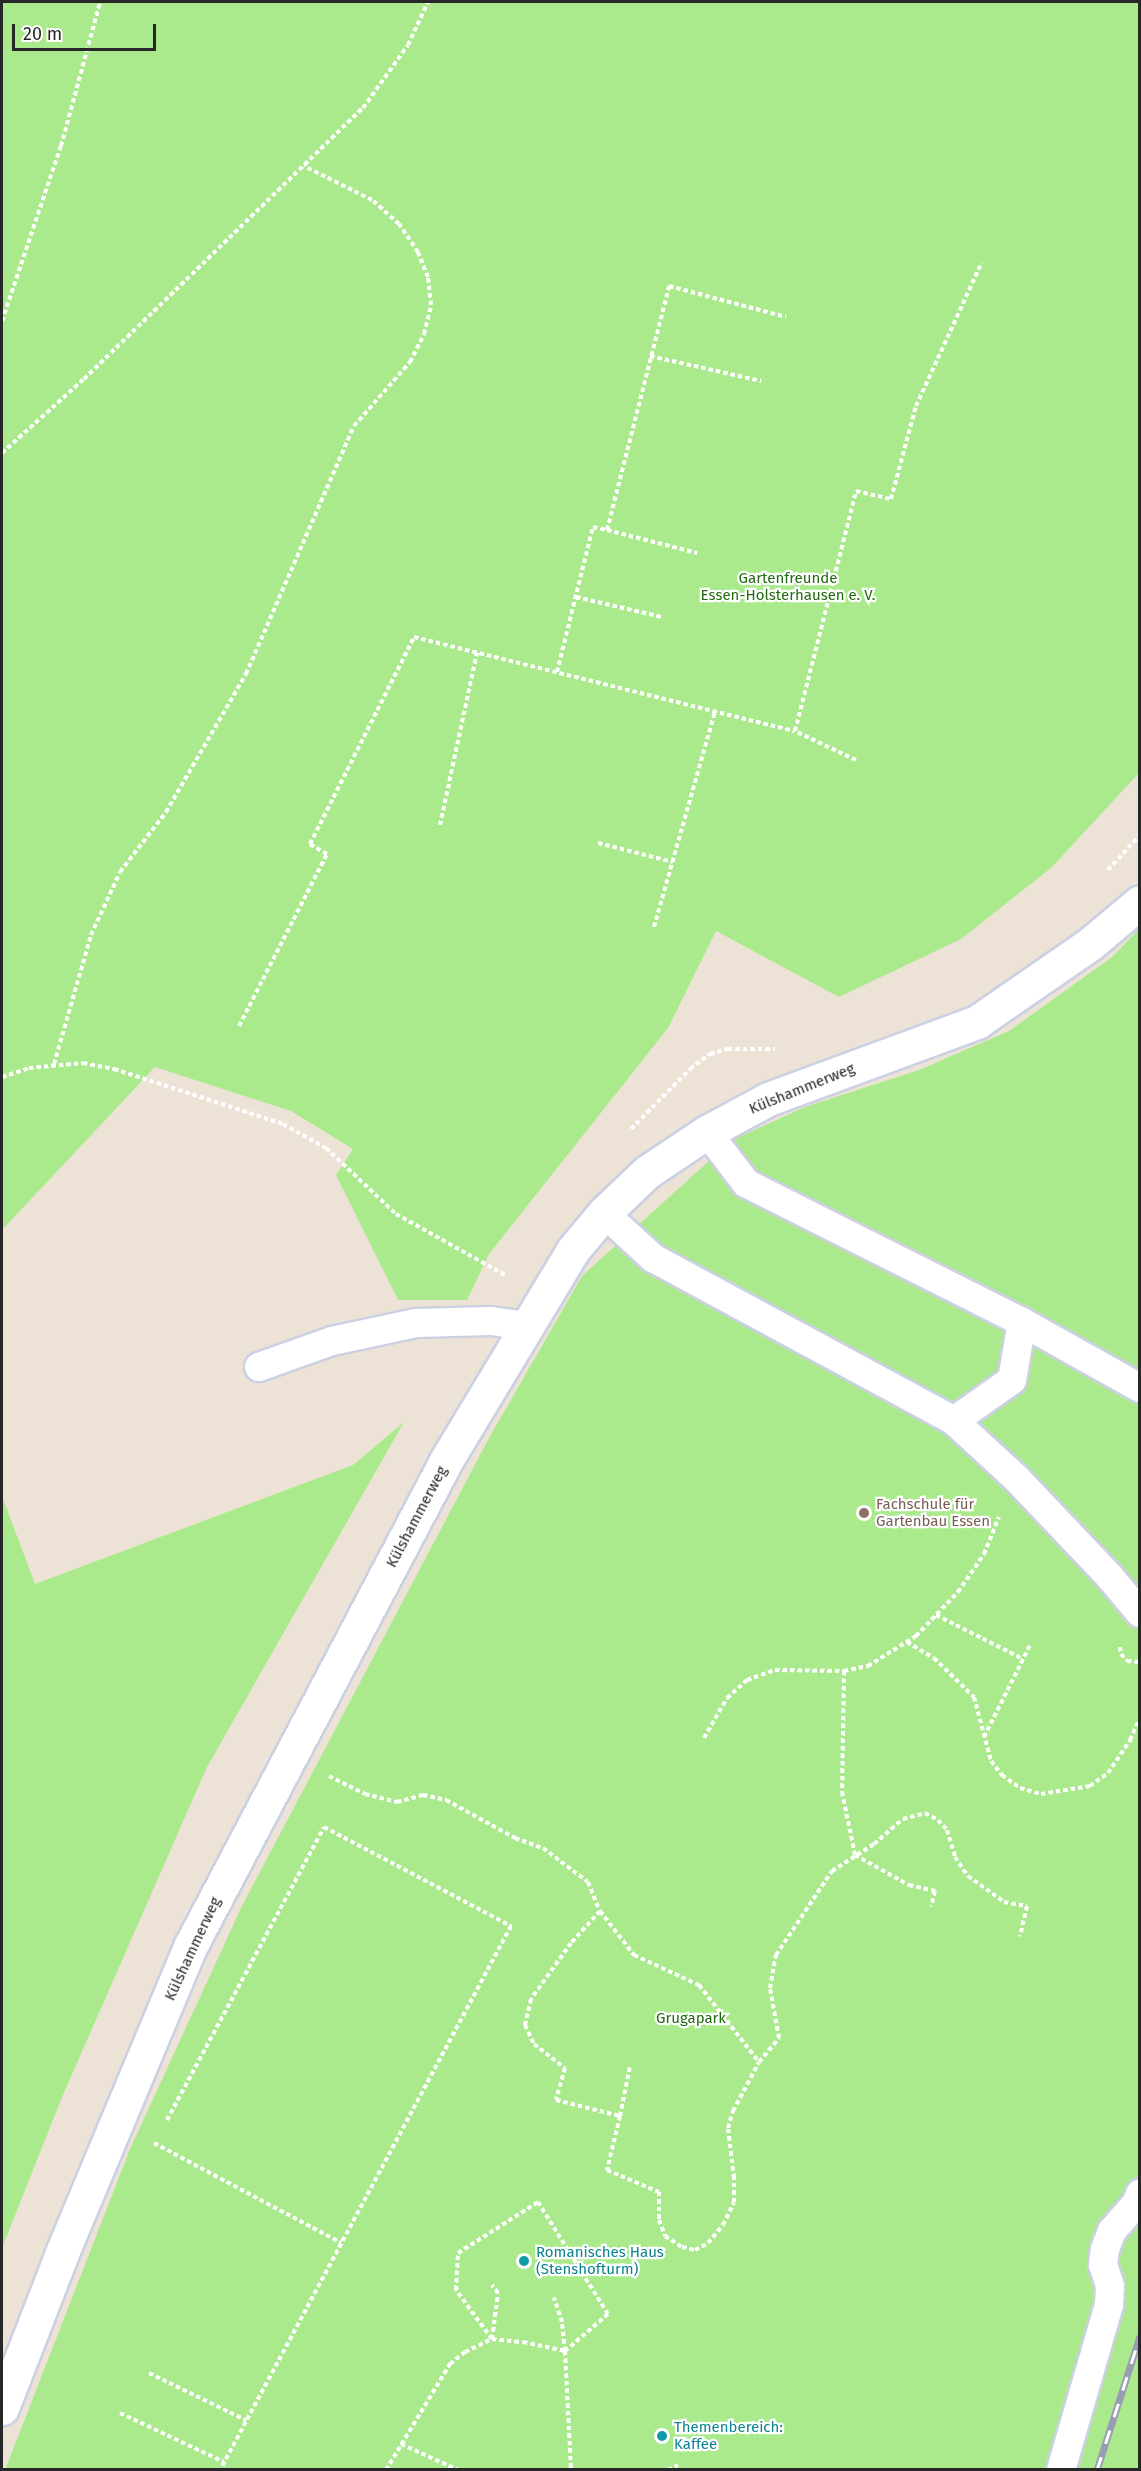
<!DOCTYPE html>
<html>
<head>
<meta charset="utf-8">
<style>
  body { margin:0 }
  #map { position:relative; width:1141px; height:2471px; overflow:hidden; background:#ece3d6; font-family:"Fira Sans",sans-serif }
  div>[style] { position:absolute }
  .green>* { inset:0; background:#aaea8c }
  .path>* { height:4px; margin-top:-2px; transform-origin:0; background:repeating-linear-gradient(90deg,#fff 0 4.5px,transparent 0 7.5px) }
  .roads { filter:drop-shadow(2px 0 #ccd0e3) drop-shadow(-2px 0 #ccd0e3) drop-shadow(0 2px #ccd0e3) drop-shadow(0 -2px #ccd0e3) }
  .service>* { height:28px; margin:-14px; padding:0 14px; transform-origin:14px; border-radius:14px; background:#fff }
  .minor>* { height:33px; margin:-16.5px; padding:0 16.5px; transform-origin:16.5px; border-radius:16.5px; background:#fff }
  .rail>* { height:7px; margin-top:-3.5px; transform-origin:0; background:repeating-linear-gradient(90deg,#fff 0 14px,#999db4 0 28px); box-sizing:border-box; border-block:2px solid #999db4 }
  .dots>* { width:16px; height:16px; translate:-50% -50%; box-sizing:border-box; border:3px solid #fff; border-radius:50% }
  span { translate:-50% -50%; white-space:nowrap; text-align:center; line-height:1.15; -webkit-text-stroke:4.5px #fff; paint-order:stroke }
  .park-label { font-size:15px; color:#236a11 }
  .street-label { font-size:15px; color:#272727 }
  .education-label { font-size:15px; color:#785e54 }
  .left { translate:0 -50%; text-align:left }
  .culture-label { font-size:15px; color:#0d838f }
  .frame { position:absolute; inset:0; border:3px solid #272727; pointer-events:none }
  .scale { position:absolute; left:12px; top:24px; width:144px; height:27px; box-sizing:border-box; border:3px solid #272727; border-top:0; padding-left:8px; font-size:18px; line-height:21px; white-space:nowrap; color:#272727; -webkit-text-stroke:4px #fff; paint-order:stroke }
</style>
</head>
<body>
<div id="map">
  <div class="green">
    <div style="clip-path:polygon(2px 2px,1139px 2px,1139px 773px,1051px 868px,961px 939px,839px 997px,716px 931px,668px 1028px,489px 1254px,467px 1300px,398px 1300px,336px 1175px,353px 1149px,291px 1111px,155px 1067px,2px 1230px)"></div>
    <div style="clip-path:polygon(1139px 929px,1139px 2469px,5px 2470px,130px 2149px,242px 1906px,489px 1438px,582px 1276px,732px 1140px,805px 1107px,919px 1070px,1009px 1031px,1112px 957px)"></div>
    <div style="clip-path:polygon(404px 1422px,207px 1767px,62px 2097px,2px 2248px,2px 1496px,35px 1584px,353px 1465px)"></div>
  </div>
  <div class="path">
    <div style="left:2px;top:321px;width:185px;rotate:-71.4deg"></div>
    <div style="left:61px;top:146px;width:149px;rotate:-74.8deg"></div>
    <div style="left:650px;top:356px;width:114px;rotate:12.7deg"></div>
    <div style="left:2px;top:453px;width:110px;rotate:-42.1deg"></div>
    <div style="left:84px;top:379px;width:389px;rotate:-44.2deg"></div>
    <div style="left:363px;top:108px;width:77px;rotate:-54.5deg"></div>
    <div style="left:408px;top:45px;width:47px;rotate:-65.1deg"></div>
    <div style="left:607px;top:530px;width:93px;rotate:14.3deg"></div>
    <div style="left:576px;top:597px;width:88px;rotate:13.1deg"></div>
    <div style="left:557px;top:672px;width:149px;rotate:-76.1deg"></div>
    <div style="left:593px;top:527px;width:14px;rotate:12deg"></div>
    <div style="left:607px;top:530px;width:252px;rotate:-75.7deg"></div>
    <div style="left:669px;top:286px;width:121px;rotate:14.8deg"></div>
    <div style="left:856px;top:760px;width:68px;rotate:-154.6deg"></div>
    <div style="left:795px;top:731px;width:248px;rotate:-75.7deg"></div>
    <div style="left:856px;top:491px;width:36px;rotate:13deg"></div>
    <div style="left:891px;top:499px;width:96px;rotate:-75deg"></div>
    <div style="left:916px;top:406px;width:158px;rotate:-65.4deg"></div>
    <div style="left:440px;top:825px;width:176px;rotate:-77.9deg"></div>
    <div style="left:598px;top:843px;width:77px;rotate:14.2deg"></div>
    <div style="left:1108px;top:870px;width:47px;rotate:-47.6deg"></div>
    <div style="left:654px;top:927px;width:224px;rotate:-74.2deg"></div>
    <div style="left:239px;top:1026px;width:193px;rotate:-62.9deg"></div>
    <div style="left:327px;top:854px;width:20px;rotate:-150deg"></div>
    <div style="left:310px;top:844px;width:232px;rotate:-63.3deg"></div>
    <div style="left:414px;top:637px;width:392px;rotate:13.9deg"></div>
    <div style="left:54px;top:1064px;width:134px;rotate:-74deg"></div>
    <div style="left:91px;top:935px;width:69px;rotate:-65.3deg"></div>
    <div style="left:120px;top:872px;width:76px;rotate:-52.5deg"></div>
    <div style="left:166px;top:812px;width:160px;rotate:-59.9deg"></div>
    <div style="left:246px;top:674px;width:270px;rotate:-66.5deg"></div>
    <div style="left:354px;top:426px;width:85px;rotate:-48.8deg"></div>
    <div style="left:410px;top:362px;width:31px;rotate:-63deg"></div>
    <div style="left:424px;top:334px;width:30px;rotate:-76deg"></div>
    <div style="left:431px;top:305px;width:28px;rotate:-96deg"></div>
    <div style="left:428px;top:277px;width:27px;rotate:-112deg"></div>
    <div style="left:418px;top:252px;width:34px;rotate:-124deg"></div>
    <div style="left:399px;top:224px;width:36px;rotate:-138deg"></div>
    <div style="left:372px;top:200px;width:76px;rotate:-153.4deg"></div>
    <div style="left:2px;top:1077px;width:28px;rotate:-18deg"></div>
    <div style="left:29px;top:1068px;width:54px;rotate:-5.3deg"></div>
    <div style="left:83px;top:1063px;width:32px;rotate:11deg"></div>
    <div style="left:114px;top:1069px;width:178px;rotate:18deg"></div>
    <div style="left:283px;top:1124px;width:49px;rotate:29.2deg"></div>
    <div style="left:326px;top:1148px;width:96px;rotate:43.3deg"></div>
    <div style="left:396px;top:1214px;width:127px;rotate:29.2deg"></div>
    <div style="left:631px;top:1129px;width:84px;rotate:-45.5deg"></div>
    <div style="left:690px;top:1069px;width:25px;rotate:-37deg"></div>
    <div style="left:710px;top:1054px;width:19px;rotate:-16deg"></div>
    <div style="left:728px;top:1049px;width:47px"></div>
    <div style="left:936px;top:1615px;width:97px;rotate:26.8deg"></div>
    <div style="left:907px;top:1642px;width:31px;rotate:31deg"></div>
    <div style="left:934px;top:1658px;width:56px;rotate:44.3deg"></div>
    <div style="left:974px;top:1697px;width:66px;rotate:75.1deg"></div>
    <div style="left:991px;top:1761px;width:18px;rotate:52deg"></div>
    <div style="left:1002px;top:1775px;width:22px;rotate:36deg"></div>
    <div style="left:1020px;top:1788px;width:22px;rotate:16deg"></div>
    <div style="left:1041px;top:1794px;width:50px;rotate:-9.3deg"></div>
    <div style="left:1090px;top:1786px;width:22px;rotate:-36deg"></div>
    <div style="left:1108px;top:1773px;width:40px;rotate:-56deg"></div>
    <div style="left:1130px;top:1740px;width:24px;rotate:-66deg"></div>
    <div style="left:1120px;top:1647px;width:7px;rotate:82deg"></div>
    <div style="left:1121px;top:1654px;width:9px;rotate:49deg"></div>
    <div style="left:1127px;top:1661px;width:13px;rotate:4deg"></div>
    <div style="left:844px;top:1671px;width:121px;rotate:90.9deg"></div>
    <div style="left:842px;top:1792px;width:64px;rotate:78.3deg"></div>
    <div style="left:855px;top:1855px;width:62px;rotate:29.1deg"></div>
    <div style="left:909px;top:1885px;width:27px;rotate:13deg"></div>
    <div style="left:935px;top:1891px;width:16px;rotate:104deg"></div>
    <div style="left:984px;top:1737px;width:103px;rotate:-63.4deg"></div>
    <div style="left:704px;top:1738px;width:46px;rotate:-60.1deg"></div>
    <div style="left:727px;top:1698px;width:27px;rotate:-42deg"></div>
    <div style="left:747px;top:1680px;width:30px;rotate:-20deg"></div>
    <div style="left:775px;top:1670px;width:69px;rotate:0.8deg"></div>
    <div style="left:844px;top:1671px;width:25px;rotate:-12deg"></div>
    <div style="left:868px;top:1666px;width:57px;rotate:-32deg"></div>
    <div style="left:916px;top:1636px;width:61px;rotate:-46.3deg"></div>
    <div style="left:958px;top:1592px;width:46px;rotate:-55.6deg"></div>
    <div style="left:984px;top:1554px;width:40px;rotate:-68deg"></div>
    <div style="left:329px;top:1776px;width:40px;rotate:26.6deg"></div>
    <div style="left:365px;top:1794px;width:33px;rotate:14deg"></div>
    <div style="left:397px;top:1802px;width:27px;rotate:-15deg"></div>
    <div style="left:423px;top:1795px;width:24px;rotate:12deg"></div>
    <div style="left:446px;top:1800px;width:79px;rotate:28.8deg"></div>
    <div style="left:515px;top:1838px;width:30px;rotate:20deg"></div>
    <div style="left:543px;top:1848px;width:56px;rotate:37.1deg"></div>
    <div style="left:588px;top:1882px;width:31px;rotate:68deg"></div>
    <div style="left:600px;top:1911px;width:56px;rotate:52.3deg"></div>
    <div style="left:634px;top:1955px;width:72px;rotate:24.8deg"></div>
    <div style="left:699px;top:1985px;width:98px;rotate:52.1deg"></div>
    <div style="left:600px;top:1911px;width:43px;rotate:132.2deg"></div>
    <div style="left:571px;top:1943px;width:69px;rotate:125.5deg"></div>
    <div style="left:531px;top:1999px;width:27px;rotate:103deg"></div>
    <div style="left:525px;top:2025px;width:21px;rotate:65deg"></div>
    <div style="left:534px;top:2044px;width:39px;rotate:38deg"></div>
    <div style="left:565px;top:2068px;width:33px;rotate:106deg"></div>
    <div style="left:556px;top:2100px;width:66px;rotate:14deg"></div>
    <div style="left:620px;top:2116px;width:51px;rotate:-78.7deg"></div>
    <div style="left:620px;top:2116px;width:56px;rotate:103.5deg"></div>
    <div style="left:607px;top:2170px;width:56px;rotate:22.9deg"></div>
    <div style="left:659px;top:2192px;width:28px;rotate:90deg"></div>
    <div style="left:659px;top:2220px;width:17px;rotate:69deg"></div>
    <div style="left:665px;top:2236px;width:20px;rotate:33deg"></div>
    <div style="left:682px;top:2247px;width:13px;rotate:13deg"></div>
    <div style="left:695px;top:2250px;width:15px;rotate:-28deg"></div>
    <div style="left:708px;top:2243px;width:23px;rotate:-50deg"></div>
    <div style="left:723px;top:2225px;width:25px;rotate:-64deg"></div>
    <div style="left:734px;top:2202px;width:24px;rotate:-90deg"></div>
    <div style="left:734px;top:2178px;width:50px;rotate:-96.8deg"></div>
    <div style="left:728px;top:2128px;width:18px;rotate:-74deg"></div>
    <div style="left:733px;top:2111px;width:55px;rotate:-62deg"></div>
    <div style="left:759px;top:2062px;width:31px;rotate:-50deg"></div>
    <div style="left:779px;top:2038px;width:51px;rotate:-100.2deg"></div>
    <div style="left:770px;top:1988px;width:34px;rotate:-80deg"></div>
    <div style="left:776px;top:1955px;width:101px;rotate:-56.3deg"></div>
    <div style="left:832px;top:1871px;width:50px;rotate:-32.7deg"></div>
    <div style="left:874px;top:1844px;width:38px;rotate:-41deg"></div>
    <div style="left:903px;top:1819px;width:23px;rotate:-15deg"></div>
    <div style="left:925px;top:1813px;width:15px;rotate:28deg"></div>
    <div style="left:938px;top:1820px;width:13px;rotate:48deg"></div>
    <div style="left:947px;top:1830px;width:28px;rotate:73deg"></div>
    <div style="left:955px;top:1857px;width:23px;rotate:56deg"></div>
    <div style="left:968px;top:1876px;width:44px;rotate:35.8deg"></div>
    <div style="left:1004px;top:1902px;width:23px;rotate:10deg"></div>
    <div style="left:1027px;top:1906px;width:31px;rotate:103deg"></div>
    <div style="left:167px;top:2120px;width:332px;rotate:-61.8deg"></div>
    <div style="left:324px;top:1827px;width:212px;rotate:27.9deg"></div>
    <div style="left:511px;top:1926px;width:617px;rotate:118.14deg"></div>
    <div style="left:154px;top:2143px;width:212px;rotate:28.1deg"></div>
    <div style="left:492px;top:2339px;width:61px;rotate:-126.3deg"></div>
    <div style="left:456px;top:2290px;width:37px;rotate:-87deg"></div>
    <div style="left:458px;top:2253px;width:95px;rotate:-32.5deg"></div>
    <div style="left:538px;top:2202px;width:132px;rotate:58deg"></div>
    <div style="left:608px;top:2314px;width:57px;rotate:139.3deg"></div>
    <div style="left:565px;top:2351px;width:29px;rotate:-96deg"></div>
    <div style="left:562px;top:2322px;width:26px;rotate:-108deg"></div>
    <div style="left:492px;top:2339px;width:46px;rotate:-82.6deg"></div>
    <div style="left:498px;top:2293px;width:10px;rotate:-127deg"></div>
    <div style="left:149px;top:2373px;width:108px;rotate:25.9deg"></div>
    <div style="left:120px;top:2413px;width:115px;rotate:25.2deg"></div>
    <div style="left:401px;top:2444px;width:63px;rotate:24.5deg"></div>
    <div style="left:386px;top:2470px;width:124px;rotate:-58.9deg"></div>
    <div style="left:450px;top:2364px;width:19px;rotate:-39deg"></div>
    <div style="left:465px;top:2352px;width:30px;rotate:-26deg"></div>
    <div style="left:492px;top:2339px;width:31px;rotate:6deg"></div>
    <div style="left:523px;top:2342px;width:43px;rotate:12.1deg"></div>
    <div style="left:565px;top:2351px;width:119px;rotate:87.1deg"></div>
    <div style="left:668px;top:2470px;width:11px;rotate:-27deg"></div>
  </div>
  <div class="roads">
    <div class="service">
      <div style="left:604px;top:1213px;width:67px;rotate:42.6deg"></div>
      <div style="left:653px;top:1258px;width:342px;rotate:28.4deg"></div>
      <div style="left:954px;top:1421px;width:71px;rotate:-35.3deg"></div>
      <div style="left:1012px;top:1380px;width:59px;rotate:-80.2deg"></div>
      <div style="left:1022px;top:1322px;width:309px;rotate:-153.3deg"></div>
      <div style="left:746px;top:1183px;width:64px;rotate:-127.4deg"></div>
      <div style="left:1022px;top:1322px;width:135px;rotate:29.2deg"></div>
      <div style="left:259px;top:1367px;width:77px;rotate:-19.6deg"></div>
      <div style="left:332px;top:1341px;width:86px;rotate:-12.1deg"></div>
      <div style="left:416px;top:1323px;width:75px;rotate:-1.5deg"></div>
      <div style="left:491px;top:1321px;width:35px;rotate:8deg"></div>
      <div style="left:954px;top:1421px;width:84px;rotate:42.6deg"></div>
      <div style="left:1016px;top:1478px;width:135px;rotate:46.5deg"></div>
      <div style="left:1109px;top:1576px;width:48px;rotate:50deg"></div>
      <div style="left:1061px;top:2470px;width:172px;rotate:-73.8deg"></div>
      <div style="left:1109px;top:2305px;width:19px;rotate:-87deg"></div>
      <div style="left:1110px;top:2286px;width:22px;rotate:-108deg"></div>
      <div style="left:1103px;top:2265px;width:16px;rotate:-83deg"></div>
      <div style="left:1105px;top:2249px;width:19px;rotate:-69deg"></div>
      <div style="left:1112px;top:2231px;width:38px;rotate:-49deg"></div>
      <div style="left:1137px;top:2202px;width:9px;rotate:-69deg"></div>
    </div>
    <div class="minor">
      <div style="left:2px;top:2408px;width:166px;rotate:-68.8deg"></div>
      <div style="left:62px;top:2253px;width:334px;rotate:-67.3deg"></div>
      <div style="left:191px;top:1945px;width:549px;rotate:-62.22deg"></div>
      <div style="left:447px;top:1459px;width:244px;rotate:-58.9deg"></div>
      <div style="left:573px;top:1250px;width:48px;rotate:-50deg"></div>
      <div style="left:604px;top:1213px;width:59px;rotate:-43.6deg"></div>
      <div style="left:647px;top:1172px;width:72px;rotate:-33.7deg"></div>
      <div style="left:707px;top:1132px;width:69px;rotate:-28.4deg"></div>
      <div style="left:768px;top:1099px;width:223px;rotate:-20.2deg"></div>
      <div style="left:977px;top:1022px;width:137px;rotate:-34.6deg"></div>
      <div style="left:1090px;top:944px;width:65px;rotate:-40deg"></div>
    </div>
  </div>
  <div class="rail">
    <div style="left:1097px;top:2470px;width:141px;rotate:-72.2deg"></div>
  </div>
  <div class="dots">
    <div style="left:864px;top:1513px;background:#8d6e63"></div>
    <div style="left:524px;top:2261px;background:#0f9aa8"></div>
    <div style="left:662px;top:2436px;background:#0f9aa8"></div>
  </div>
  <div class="park-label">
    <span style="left:788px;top:587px">Gartenfreunde<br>Essen-Holsterhausen e. V.</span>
    <span style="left:691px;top:2019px">Grugapark</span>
  </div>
  <div class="street-label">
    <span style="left:802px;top:1089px;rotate:-22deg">Külshammerweg</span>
    <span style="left:417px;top:1517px;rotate:-62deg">Külshammerweg</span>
    <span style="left:193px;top:1949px;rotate:-65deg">Külshammerweg</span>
  </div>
  <div class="education-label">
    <span class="left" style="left:876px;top:1513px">Fachschule für<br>Gartenbau Essen</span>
  </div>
  <div class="culture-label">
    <span class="left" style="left:536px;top:2261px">Romanisches Haus<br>(Stenshofturm)</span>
    <span class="left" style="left:674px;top:2436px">Themenbereich:<br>Kaffee</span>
  </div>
  <div class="frame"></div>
  <div class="scale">20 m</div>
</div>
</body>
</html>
